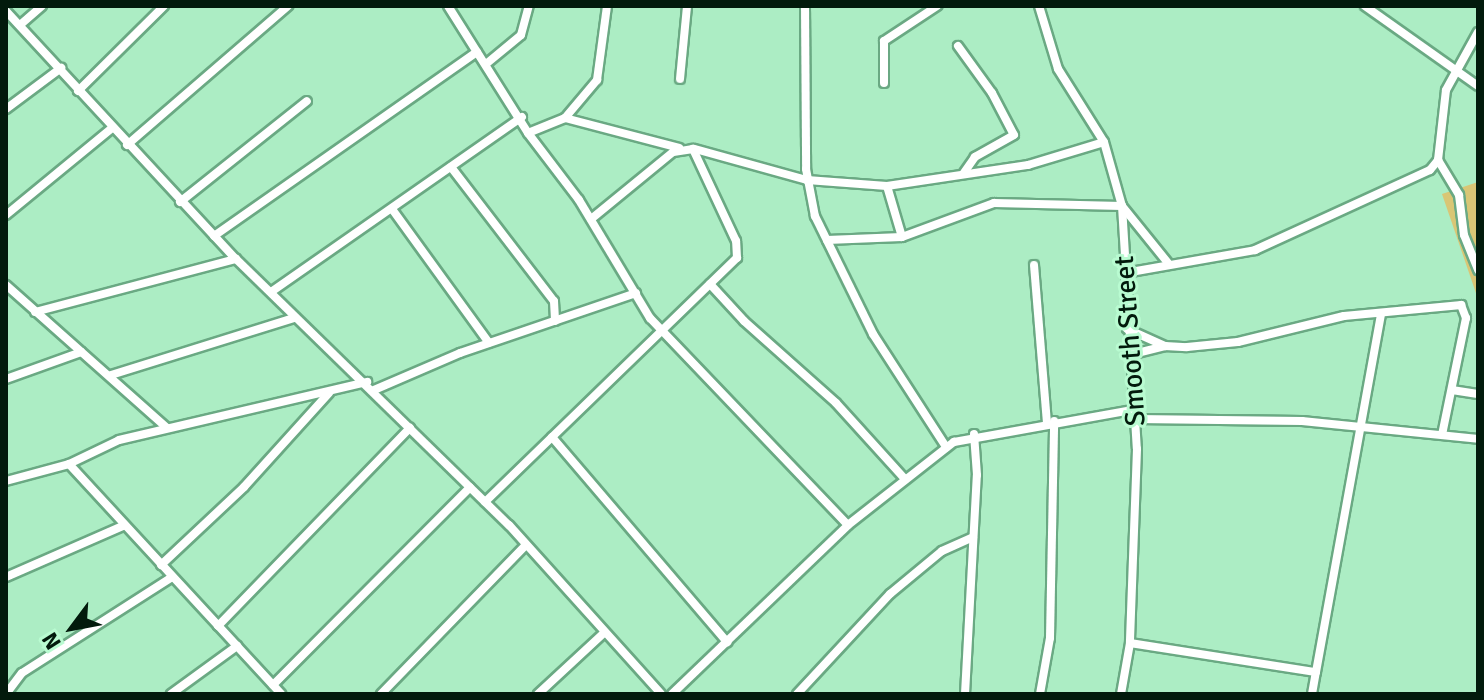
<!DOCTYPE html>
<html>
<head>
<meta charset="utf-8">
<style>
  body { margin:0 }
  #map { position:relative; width:1484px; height:700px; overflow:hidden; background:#acedc4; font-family:Signika,sans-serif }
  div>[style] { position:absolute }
  .green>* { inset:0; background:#d9c675 }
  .roads { filter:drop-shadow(2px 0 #6aa983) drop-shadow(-2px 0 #6aa983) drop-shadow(0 2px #6aa983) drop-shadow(0 -2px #6aa983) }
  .street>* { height:8px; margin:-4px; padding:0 4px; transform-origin:4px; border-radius:4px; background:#fff }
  span { translate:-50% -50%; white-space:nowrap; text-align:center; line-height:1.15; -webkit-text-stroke:6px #b9fbd1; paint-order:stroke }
  .street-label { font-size:28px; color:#021a0c }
  .frame { position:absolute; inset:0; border:8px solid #021a0c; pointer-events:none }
  .north { position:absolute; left:32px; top:588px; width:80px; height:80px; -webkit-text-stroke:6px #b9fbd1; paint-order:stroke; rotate:238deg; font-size:22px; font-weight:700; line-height:32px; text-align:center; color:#021a0c }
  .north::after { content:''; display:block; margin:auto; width:28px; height:36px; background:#021a0c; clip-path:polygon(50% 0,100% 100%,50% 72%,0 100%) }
</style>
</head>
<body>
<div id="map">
  <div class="green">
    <div style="clip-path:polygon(1478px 182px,1478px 299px,1442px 194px)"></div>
  </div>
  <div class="roads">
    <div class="street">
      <div style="left:448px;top:6px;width:150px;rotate:57.8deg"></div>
      <div style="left:528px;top:133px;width:84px;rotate:52.7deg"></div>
      <div style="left:579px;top:200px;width:138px;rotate:59deg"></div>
      <div style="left:650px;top:318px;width:286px;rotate:46.3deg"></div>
      <div style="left:805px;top:6px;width:163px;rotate:89.6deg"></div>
      <div style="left:806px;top:169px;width:48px;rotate:79.2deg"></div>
      <div style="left:815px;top:216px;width:131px;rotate:63.8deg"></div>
      <div style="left:873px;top:334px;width:135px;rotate:57.1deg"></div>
      <div style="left:1039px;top:6px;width:66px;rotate:73.2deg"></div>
      <div style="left:1058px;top:69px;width:86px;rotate:57.8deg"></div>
      <div style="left:1104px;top:142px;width:66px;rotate:74.3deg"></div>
      <div style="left:1122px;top:206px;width:243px;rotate:86.5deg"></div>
      <div style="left:1137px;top:449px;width:194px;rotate:92.1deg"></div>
      <div style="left:1130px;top:643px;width:52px;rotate:100deg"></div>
      <div style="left:1365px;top:6px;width:138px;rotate:35.3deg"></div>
      <div style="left:6px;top:11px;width:338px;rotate:47.2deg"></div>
      <div style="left:236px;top:259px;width:381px;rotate:44.3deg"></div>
      <div style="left:509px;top:525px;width:227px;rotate:48deg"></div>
      <div style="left:20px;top:25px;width:29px;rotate:-41deg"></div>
      <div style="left:958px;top:46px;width:58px;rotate:54.1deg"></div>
      <div style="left:992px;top:93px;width:47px;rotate:62.4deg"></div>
      <div style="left:1014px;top:135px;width:45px;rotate:150.6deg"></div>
      <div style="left:975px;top:157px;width:19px;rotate:125deg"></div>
      <div style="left:486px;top:64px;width:45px;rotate:-39.6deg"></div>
      <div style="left:521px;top:35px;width:30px;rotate:-75deg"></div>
      <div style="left:680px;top:79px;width:73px;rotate:-84.5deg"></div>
      <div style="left:884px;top:83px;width:42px;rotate:-90deg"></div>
      <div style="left:884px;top:41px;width:64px;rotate:-33.4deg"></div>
      <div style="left:78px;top:91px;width:121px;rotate:-44.7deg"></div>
      <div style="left:6px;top:109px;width:69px;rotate:-36.7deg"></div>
      <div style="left:565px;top:118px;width:118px;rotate:14.7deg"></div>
      <div style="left:528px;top:133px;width:40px;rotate:-22deg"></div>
      <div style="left:565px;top:118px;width:50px;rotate:-49.9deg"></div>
      <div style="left:597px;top:80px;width:75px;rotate:-82.3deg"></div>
      <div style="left:127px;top:145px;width:213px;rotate:-40.8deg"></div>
      <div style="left:695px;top:149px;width:116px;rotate:15.5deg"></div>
      <div style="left:807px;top:180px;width:80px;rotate:4.3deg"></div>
      <div style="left:887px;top:186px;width:143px;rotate:-8.5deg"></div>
      <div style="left:1028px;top:165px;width:79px;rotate:-16.8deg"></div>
      <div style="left:1438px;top:160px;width:41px;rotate:59deg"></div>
      <div style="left:1459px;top:195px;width:40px;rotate:82.9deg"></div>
      <div style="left:1464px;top:235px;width:38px;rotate:68deg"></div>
      <div style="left:451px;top:167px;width:169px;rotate:52.5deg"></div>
      <div style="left:554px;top:301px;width:20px;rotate:87deg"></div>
      <div style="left:887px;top:186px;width:53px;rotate:73.6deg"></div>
      <div style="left:180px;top:202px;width:162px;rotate:-38.5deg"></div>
      <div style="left:392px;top:209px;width:165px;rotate:54.1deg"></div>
      <div style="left:6px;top:215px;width:137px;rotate:-39.4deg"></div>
      <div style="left:214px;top:236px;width:321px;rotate:-35deg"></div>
      <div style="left:827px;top:240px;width:75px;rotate:-2.3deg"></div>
      <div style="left:902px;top:237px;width:98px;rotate:-20.3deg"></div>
      <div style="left:994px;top:203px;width:128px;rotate:1.3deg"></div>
      <div style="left:1122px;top:206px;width:73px;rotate:51.1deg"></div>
      <div style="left:1034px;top:265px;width:158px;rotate:85.3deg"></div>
      <div style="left:1125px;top:273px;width:132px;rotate:-10deg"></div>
      <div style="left:1255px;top:250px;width:192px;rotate:-24.6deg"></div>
      <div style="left:1430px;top:170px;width:13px;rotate:-51deg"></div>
      <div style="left:1438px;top:160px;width:70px;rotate:-83.5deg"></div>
      <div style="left:1446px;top:90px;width:66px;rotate:-61.1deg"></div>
      <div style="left:710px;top:284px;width:50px;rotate:47.4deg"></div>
      <div style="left:744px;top:321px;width:123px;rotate:41.7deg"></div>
      <div style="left:836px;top:403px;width:101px;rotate:47.8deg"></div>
      <div style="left:6px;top:285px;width:215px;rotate:41.6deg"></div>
      <div style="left:271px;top:292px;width:306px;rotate:-34.9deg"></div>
      <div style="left:35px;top:312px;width:208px;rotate:-14.8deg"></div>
      <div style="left:1127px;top:329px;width:42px;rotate:24.1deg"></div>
      <div style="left:1165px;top:346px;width:22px;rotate:3deg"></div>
      <div style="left:1187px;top:347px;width:51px;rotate:-5.6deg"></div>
      <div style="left:1238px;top:342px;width:109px;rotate:-13.8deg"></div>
      <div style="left:1344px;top:316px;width:118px;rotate:-5.4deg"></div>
      <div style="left:1461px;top:305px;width:14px;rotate:69deg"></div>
      <div style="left:1466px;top:318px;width:119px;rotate:101.6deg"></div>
      <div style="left:1129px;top:355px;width:37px;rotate:-14deg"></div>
      <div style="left:111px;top:375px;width:192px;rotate:-17.3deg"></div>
      <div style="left:6px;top:379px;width:80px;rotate:-19.8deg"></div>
      <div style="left:374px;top:390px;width:94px;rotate:-23.3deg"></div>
      <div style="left:460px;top:353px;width:186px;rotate:-18.8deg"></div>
      <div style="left:1452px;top:390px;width:26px;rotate:9deg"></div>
      <div style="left:1136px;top:419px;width:166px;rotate:0.7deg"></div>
      <div style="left:1302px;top:421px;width:177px;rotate:5.8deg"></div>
      <div style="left:552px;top:437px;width:270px;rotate:49.5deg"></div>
      <div style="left:69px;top:464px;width:313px;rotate:47.3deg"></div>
      <div style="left:6px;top:481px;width:65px;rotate:-15.1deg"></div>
      <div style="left:69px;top:464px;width:55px;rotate:-25.6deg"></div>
      <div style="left:119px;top:440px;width:255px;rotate:-13.2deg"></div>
      <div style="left:485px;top:502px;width:351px;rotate:-44.1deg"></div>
      <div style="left:737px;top:258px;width:17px;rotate:-93deg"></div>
      <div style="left:736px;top:241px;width:102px;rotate:-115.1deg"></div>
      <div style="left:693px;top:149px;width:20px;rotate:171deg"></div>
      <div style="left:673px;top:152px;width:106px;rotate:140.7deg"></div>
      <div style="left:161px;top:565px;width:114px;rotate:-43.2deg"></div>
      <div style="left:244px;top:487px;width:127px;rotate:-47.9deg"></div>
      <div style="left:6px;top:577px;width:128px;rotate:-23.6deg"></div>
      <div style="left:218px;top:626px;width:276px;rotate:-45.9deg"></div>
      <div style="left:1130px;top:643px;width:188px;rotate:8.9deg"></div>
      <div style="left:1316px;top:672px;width:363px;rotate:-79.7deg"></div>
      <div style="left:273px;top:685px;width:279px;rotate:-45.1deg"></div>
      <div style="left:6px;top:694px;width:26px;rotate:-53deg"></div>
      <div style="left:22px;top:673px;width:178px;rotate:-32.6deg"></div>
      <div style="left:171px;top:694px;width:82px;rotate:-36deg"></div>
      <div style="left:381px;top:694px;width:208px;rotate:-45.8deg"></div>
      <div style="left:538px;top:694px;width:91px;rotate:-42.8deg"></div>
      <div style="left:672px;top:694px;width:244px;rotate:-43.8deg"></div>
      <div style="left:848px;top:525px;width:135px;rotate:-38.1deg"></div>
      <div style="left:954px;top:442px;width:180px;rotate:-10.2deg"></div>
      <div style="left:797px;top:694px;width:137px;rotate:-47.1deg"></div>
      <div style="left:890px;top:594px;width:67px;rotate:-39.6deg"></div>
      <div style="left:942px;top:551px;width:34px;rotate:-24deg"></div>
      <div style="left:965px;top:694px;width:219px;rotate:-86.9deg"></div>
      <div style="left:977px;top:475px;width:41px;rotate:-94.2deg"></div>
      <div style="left:1040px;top:694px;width:57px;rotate:-79.9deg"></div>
      <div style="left:1050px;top:638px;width:217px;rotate:-88.9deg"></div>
      <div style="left:1312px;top:694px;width:22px;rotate:-80deg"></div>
    </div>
  </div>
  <div class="street-label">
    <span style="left:1130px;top:341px;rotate:-94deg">Smooth Street</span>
  </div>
  <div class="frame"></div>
  <div class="north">N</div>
</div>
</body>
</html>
